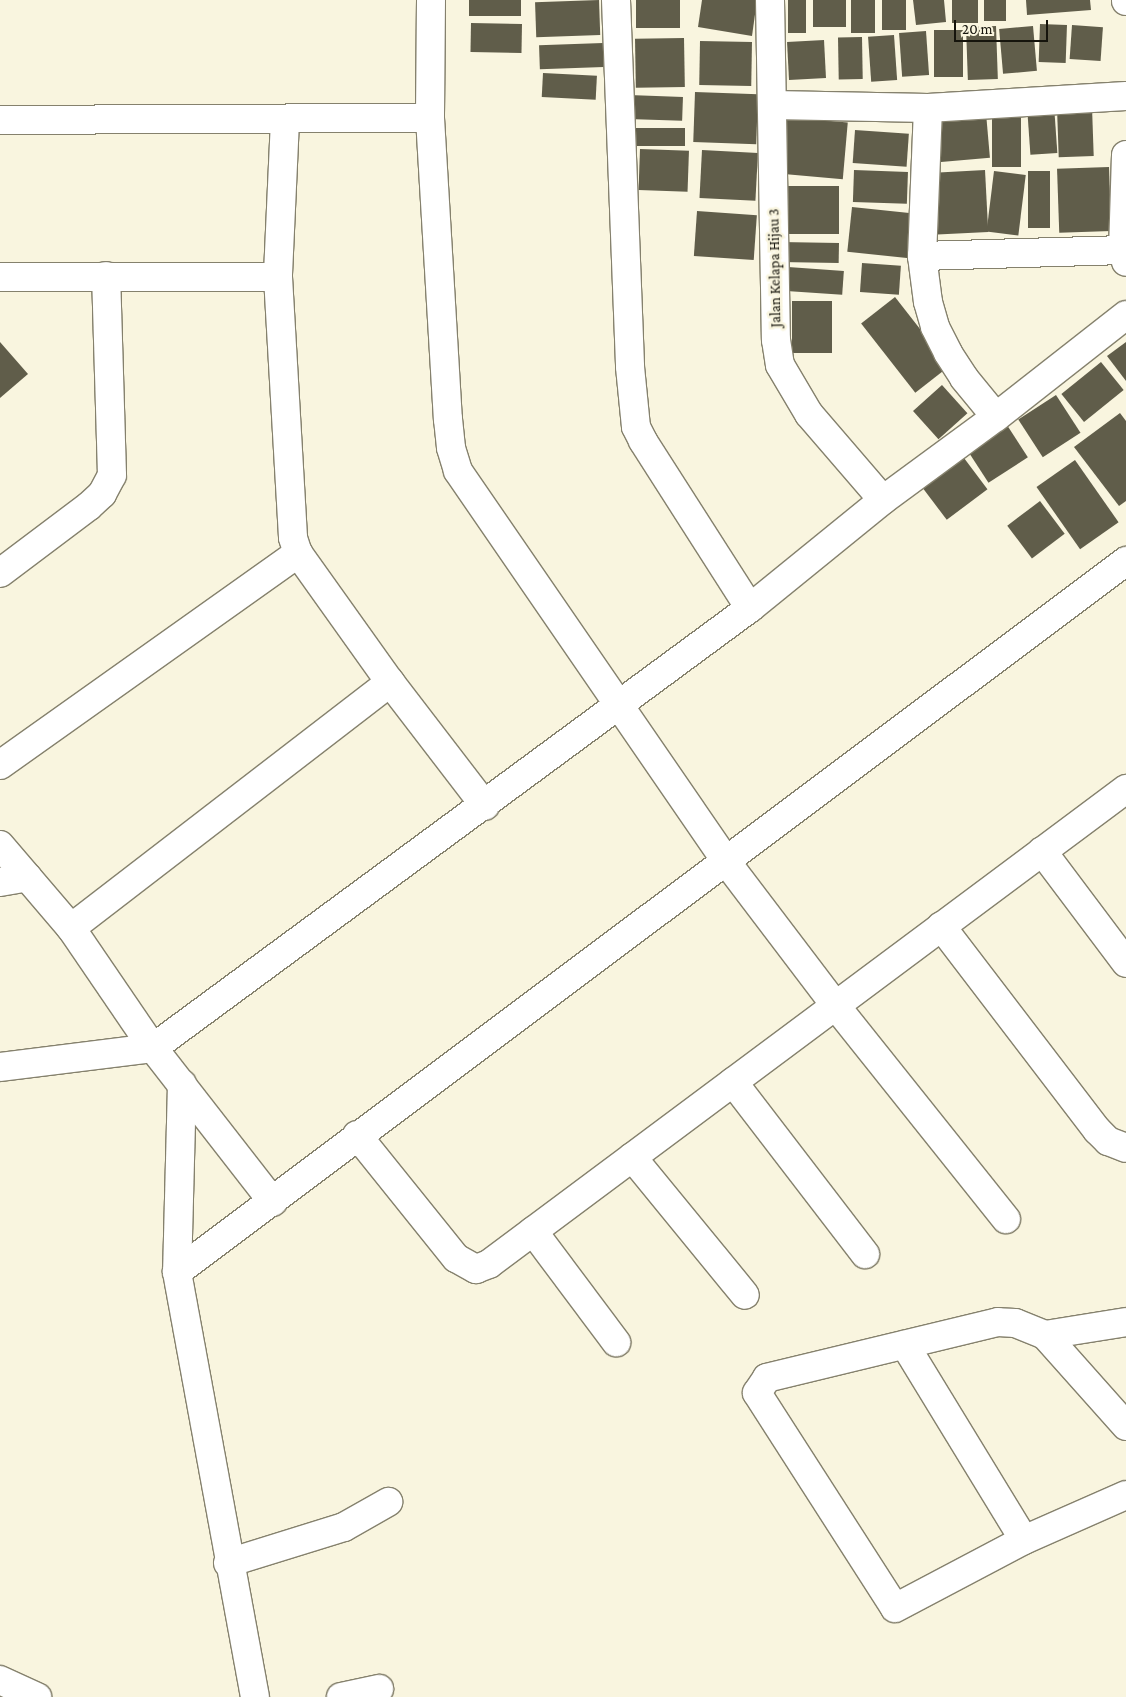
<!DOCTYPE html>
<html>
<head>
<meta charset="utf-8">
<style>
  body { margin:0 }
  #map { position:relative; width:1126px; height:1697px; overflow:hidden; background:#f9f5df; font-family:"Crimson Pro",serif }
  div>[style] { position:absolute }
  .building>* { inset:0; background:#605d4a; transform-origin:0 0 }
  .roads { filter:drop-shadow(1px 0 #85816d) drop-shadow(-1px 0 #85816d) drop-shadow(0 1px #85816d) drop-shadow(0 -1px #85816d) }
  .street>* { height:28px; margin:-14px; padding:0 14px; transform-origin:14px; border-radius:14px; background:#fff }
  span { translate:-50% -50%; white-space:nowrap; text-align:center; line-height:1.15; -webkit-text-stroke:5px #f9f5df; paint-order:stroke }
  .street-label { font-size:15px; color:#15140c }
  .scale { position:absolute; left:954px; top:20px; width:94px; height:22px; box-sizing:border-box; border:2px solid #15140c; border-top:0; padding-left:6px; font-size:15px; line-height:18px; white-space:nowrap; color:#15140c; -webkit-text-stroke:4px #f9f5df; paint-order:stroke }
</style>
</head>
<body>
<div id="map">
  <div class="building">
    <div style="left:469px;top:0;width:52px;height:16px"></div>
    <div style="left:599px;top:0;width:35px;height:64px;rotate:88deg"></div>
    <div style="left:636px;top:0;width:44px;height:28px"></div>
    <div style="clip-path:polygon(702px 0,757px 0,752px 36px,698px 27px)"></div>
    <div style="left:788px;top:0;width:18px;height:33px"></div>
    <div style="left:813px;top:0;width:33px;height:27px"></div>
    <div style="left:851px;top:0;width:24px;height:33px"></div>
    <div style="left:882px;top:0;width:24px;height:30px"></div>
    <div style="clip-path:polygon(913px 0,944px 0,946px 22px,916px 25px)"></div>
    <div style="left:952px;top:0;width:26px;height:23px"></div>
    <div style="left:984px;top:0;width:22px;height:21px"></div>
    <div style="clip-path:polygon(1026px 0,1090px 0,1091px 10px,1027px 15px)"></div>
    <div style="left:471px;top:23px;width:51px;height:29px;rotate:1deg"></div>
    <div style="left:1040px;top:24px;width:27px;height:38px;rotate:2deg"></div>
    <div style="left:1072px;top:25px;width:31px;height:34px;rotate:4deg"></div>
    <div style="left:996px;top:26px;width:53px;height:30px;rotate:88deg"></div>
    <div style="left:1033px;top:26px;width:45px;height:34px;rotate:85deg"></div>
    <div style="left:934px;top:30px;width:29px;height:47px"></div>
    <div style="left:926px;top:31px;width:44px;height:27px;rotate:86deg"></div>
    <div style="left:894px;top:35px;width:45px;height:26px;rotate:86deg"></div>
    <div style="left:862px;top:37px;width:42px;height:24px;rotate:89deg"></div>
    <div style="left:684px;top:38px;width:49px;height:49px;rotate:89deg"></div>
    <div style="left:824px;top:40px;width:38px;height:37px;rotate:87deg"></div>
    <div style="left:700px;top:41px;width:52px;height:44px;rotate:1deg"></div>
    <div style="left:603px;top:43px;width:24px;height:64px;rotate:88deg"></div>
    <div style="left:543px;top:73px;width:54px;height:24px;rotate:3deg"></div>
    <div style="left:695px;top:92px;width:63px;height:50px;rotate:2deg"></div>
    <div style="left:629px;top:95px;width:54px;height:24px;rotate:2deg"></div>
    <div style="left:1054px;top:105px;width:48px;height:27px;rotate:86deg"></div>
    <div style="left:1092px;top:107px;width:49px;height:35px;rotate:88deg"></div>
    <div style="left:986px;top:113px;width:45px;height:52px;rotate:85deg"></div>
    <div style="left:992px;top:114px;width:29px;height:53px"></div>
    <div style="left:786px;top:117px;width:62px;height:57px;rotate:5deg"></div>
    <div style="left:685px;top:128px;width:18px;height:54px;rotate:90deg"></div>
    <div style="left:855px;top:130px;width:54px;height:33px;rotate:4deg"></div>
    <div style="left:640px;top:149px;width:49px;height:41px;rotate:2deg"></div>
    <div style="left:702px;top:150px;width:56px;height:48px;rotate:3deg"></div>
    <div style="left:1109px;top:167px;width:64px;height:52px;rotate:88deg"></div>
    <div style="left:854px;top:170px;width:54px;height:32px;rotate:2deg"></div>
    <div style="left:985px;top:170px;width:62px;height:51px;rotate:87deg"></div>
    <div style="left:994px;top:171px;width:32px;height:61px;rotate:7deg"></div>
    <div style="left:1028px;top:171px;width:22px;height:57px"></div>
    <div style="left:781px;top:186px;width:58px;height:48px"></div>
    <div style="left:852px;top:207px;width:60px;height:45px;rotate:6deg"></div>
    <div style="left:697px;top:211px;width:60px;height:45px;rotate:4deg"></div>
    <div style="left:780px;top:242px;width:59px;height:20px;rotate:1deg"></div>
    <div style="left:862px;top:263px;width:39px;height:29px;rotate:4deg"></div>
    <div style="left:788px;top:267px;width:56px;height:24px;rotate:4deg"></div>
    <div style="left:895px;top:297px;width:88px;height:43px;rotate:52deg"></div>
    <div style="left:792px;top:301px;width:40px;height:52px"></div>
    <div style="clip-path:polygon(0 342px,28px 374px,0 398px)"></div>
    <div style="clip-path:polygon(1126px 342px,1126px 381px,1107px 356px)"></div>
    <div style="left:1101px;top:362px;width:36px;height:51px;rotate:51deg"></div>
    <div style="left:942px;top:385px;width:38px;height:39px;rotate:48deg"></div>
    <div style="left:1056px;top:395px;width:45px;height:45px;rotate:57deg"></div>
    <div style="clip-path:polygon(1120px 413px,1126px 421px,1126px 501px,1119px 506px,1074px 447px)"></div>
    <div style="left:1005px;top:422px;width:42px;height:47px;rotate:57deg"></div>
    <div style="left:961px;top:454px;width:44px;height:51px;rotate:53deg"></div>
    <div style="left:1075px;top:460px;width:76px;height:47px;rotate:55deg"></div>
    <div style="left:1040px;top:501px;width:41px;height:41px;rotate:53deg"></div>
  </div>
  <div class="roads">
    <div class="street">
      <div style="left:431px;top:0;width:118px;rotate:90.5deg"></div>
      <div style="left:430px;top:118px;width:302px;rotate:86.6deg"></div>
      <div style="left:448px;top:419px;width:29px;rotate:84deg"></div>
      <div style="left:451px;top:448px;width:24px;rotate:73deg"></div>
      <div style="left:458px;top:471px;width:472px;rotate:55.5deg"></div>
      <div style="left:725px;top:860px;width:182px;rotate:52.8deg"></div>
      <div style="left:835px;top:1005px;width:274px;rotate:51.4deg"></div>
      <div style="left:616px;top:0;width:367px;rotate:87.8deg"></div>
      <div style="left:630px;top:367px;width:60px;rotate:84.3deg"></div>
      <div style="left:636px;top:427px;width:16px;rotate:63deg"></div>
      <div style="left:643px;top:441px;width:198px;rotate:57.4deg"></div>
      <div style="left:770px;top:0;width:340px;rotate:89deg"></div>
      <div style="left:776px;top:340px;width:25px;rotate:81deg"></div>
      <div style="left:780px;top:365px;width:57px;rotate:59.4deg"></div>
      <div style="left:809px;top:414px;width:113px;rotate:49.3deg"></div>
      <div style="left:1126px;top:0;width:1px;rotate:90deg"></div>
      <div style="left:773px;top:105px;width:155px;rotate:1.1deg"></div>
      <div style="left:928px;top:108px;width:198px;rotate:-3.5deg"></div>
      <div style="left:928px;top:108px;width:148px;rotate:92.3deg"></div>
      <div style="left:922px;top:256px;width:46px;rotate:82.6deg"></div>
      <div style="left:928px;top:302px;width:26px;rotate:74deg"></div>
      <div style="left:935px;top:327px;width:29px;rotate:63deg"></div>
      <div style="left:948px;top:353px;width:30px;rotate:57deg"></div>
      <div style="left:964px;top:378px;width:50px;rotate:50.6deg"></div>
      <div style="left:0;top:120px;width:430px;rotate:-0.3deg"></div>
      <div style="left:285px;top:120px;width:157px;rotate:92.6deg"></div>
      <div style="left:278px;top:277px;width:261px;rotate:86.7deg"></div>
      <div style="left:293px;top:538px;width:16px;rotate:72deg"></div>
      <div style="left:298px;top:553px;width:158px;rotate:54.5deg"></div>
      <div style="left:390px;top:682px;width:156px;rotate:52.5deg"></div>
      <div style="left:1126px;top:155px;width:95px;rotate:91.8deg"></div>
      <div style="left:1123px;top:250px;width:12px;rotate:76deg"></div>
      <div style="left:922px;top:256px;width:201px;rotate:-1.7deg"></div>
      <div style="left:0;top:277px;width:278px"></div>
      <div style="left:0;top:573px;width:111px;rotate:-37deg"></div>
      <div style="left:89px;top:506px;width:18px;rotate:-43deg"></div>
      <div style="left:102px;top:494px;width:21px;rotate:-62deg"></div>
      <div style="left:112px;top:475px;width:199px;rotate:-91.7deg"></div>
      <div style="left:0;top:765px;width:366px;rotate:-35.4deg"></div>
      <div style="left:0;top:845px;width:109px;rotate:49.5deg"></div>
      <div style="left:71px;top:928px;width:145px;rotate:55.7deg"></div>
      <div style="left:153px;top:1048px;width:195px;rotate:52.1deg"></div>
      <div style="left:1042px;top:851px;width:140px;rotate:53.1deg"></div>
      <div style="left:0;top:882px;width:28px;rotate:-10deg"></div>
      <div style="left:941px;top:926px;width:257px;rotate:52.6deg"></div>
      <div style="left:1097px;top:1130px;width:16px;rotate:45deg"></div>
      <div style="left:1108px;top:1141px;width:19px;rotate:21deg"></div>
      <div style="left:71px;top:928px;width:403px;rotate:-37.6deg"></div>
      <div style="left:0;top:1067px;width:154px;rotate:-7.1deg"></div>
      <div style="left:153px;top:1048px;width:742px;rotate:-36.39deg"></div>
      <div style="left:750px;top:608px;width:171px;rotate:-39.1deg"></div>
      <div style="left:883px;top:500px;width:140px;rotate:-36.3deg"></div>
      <div style="left:996px;top:417px;width:165px;rotate:-38.1deg"></div>
      <div style="left:733px;top:1082px;width:217px;rotate:52.5deg"></div>
      <div style="left:182px;top:1084px;width:188px;rotate:91.5deg"></div>
      <div style="left:177px;top:1272px;width:432px;rotate:79.6deg"></div>
      <div style="left:357px;top:1135px;width:158px;rotate:51.2deg"></div>
      <div style="left:456px;top:1258px;width:23px;rotate:29deg"></div>
      <div style="left:476px;top:1269px;width:14px;rotate:-21deg"></div>
      <div style="left:489px;top:1264px;width:795px;rotate:-36.71deg"></div>
      <div style="left:632px;top:1157px;width:178px;rotate:50.7deg"></div>
      <div style="left:533px;top:1231px;width:139px;rotate:53.2deg"></div>
      <div style="left:177px;top:1272px;width:1186px;rotate:-36.84deg"></div>
      <div style="left:1045px;top:1335px;width:82px;rotate:-9.1deg"></div>
      <div style="left:905px;top:1345px;width:228px;rotate:58.6deg"></div>
      <div style="left:1126px;top:1426px;width:122px;rotate:-131.7deg"></div>
      <div style="left:1045px;top:1335px;width:32px;rotate:-158deg"></div>
      <div style="left:1015px;top:1323px;width:17px;rotate:-177deg"></div>
      <div style="left:998px;top:1322px;width:238px;rotate:166.4deg"></div>
      <div style="left:767px;top:1378px;width:18px;rotate:124deg"></div>
      <div style="left:757px;top:1393px;width:255px;rotate:57.3deg"></div>
      <div style="left:895px;top:1608px;width:146px;rotate:-27.8deg"></div>
      <div style="left:1024px;top:1540px;width:111px;rotate:-23.8deg"></div>
      <div style="left:228px;top:1563px;width:121px;rotate:-17.2deg"></div>
      <div style="left:344px;top:1527px;width:51px;rotate:-29.6deg"></div>
      <div style="left:0;top:1680px;width:41px;rotate:24.7deg"></div>
      <div style="left:341px;top:1697px;width:39px;rotate:-12deg"></div>
    </div>
  </div>
  <div class="street-label">
    <span style="left:775px;top:268px;rotate:-91deg">Jalan Kelapa Hijau 3</span>
  </div>
  <div class="scale">20 m</div>
</div>
</body>
</html>
